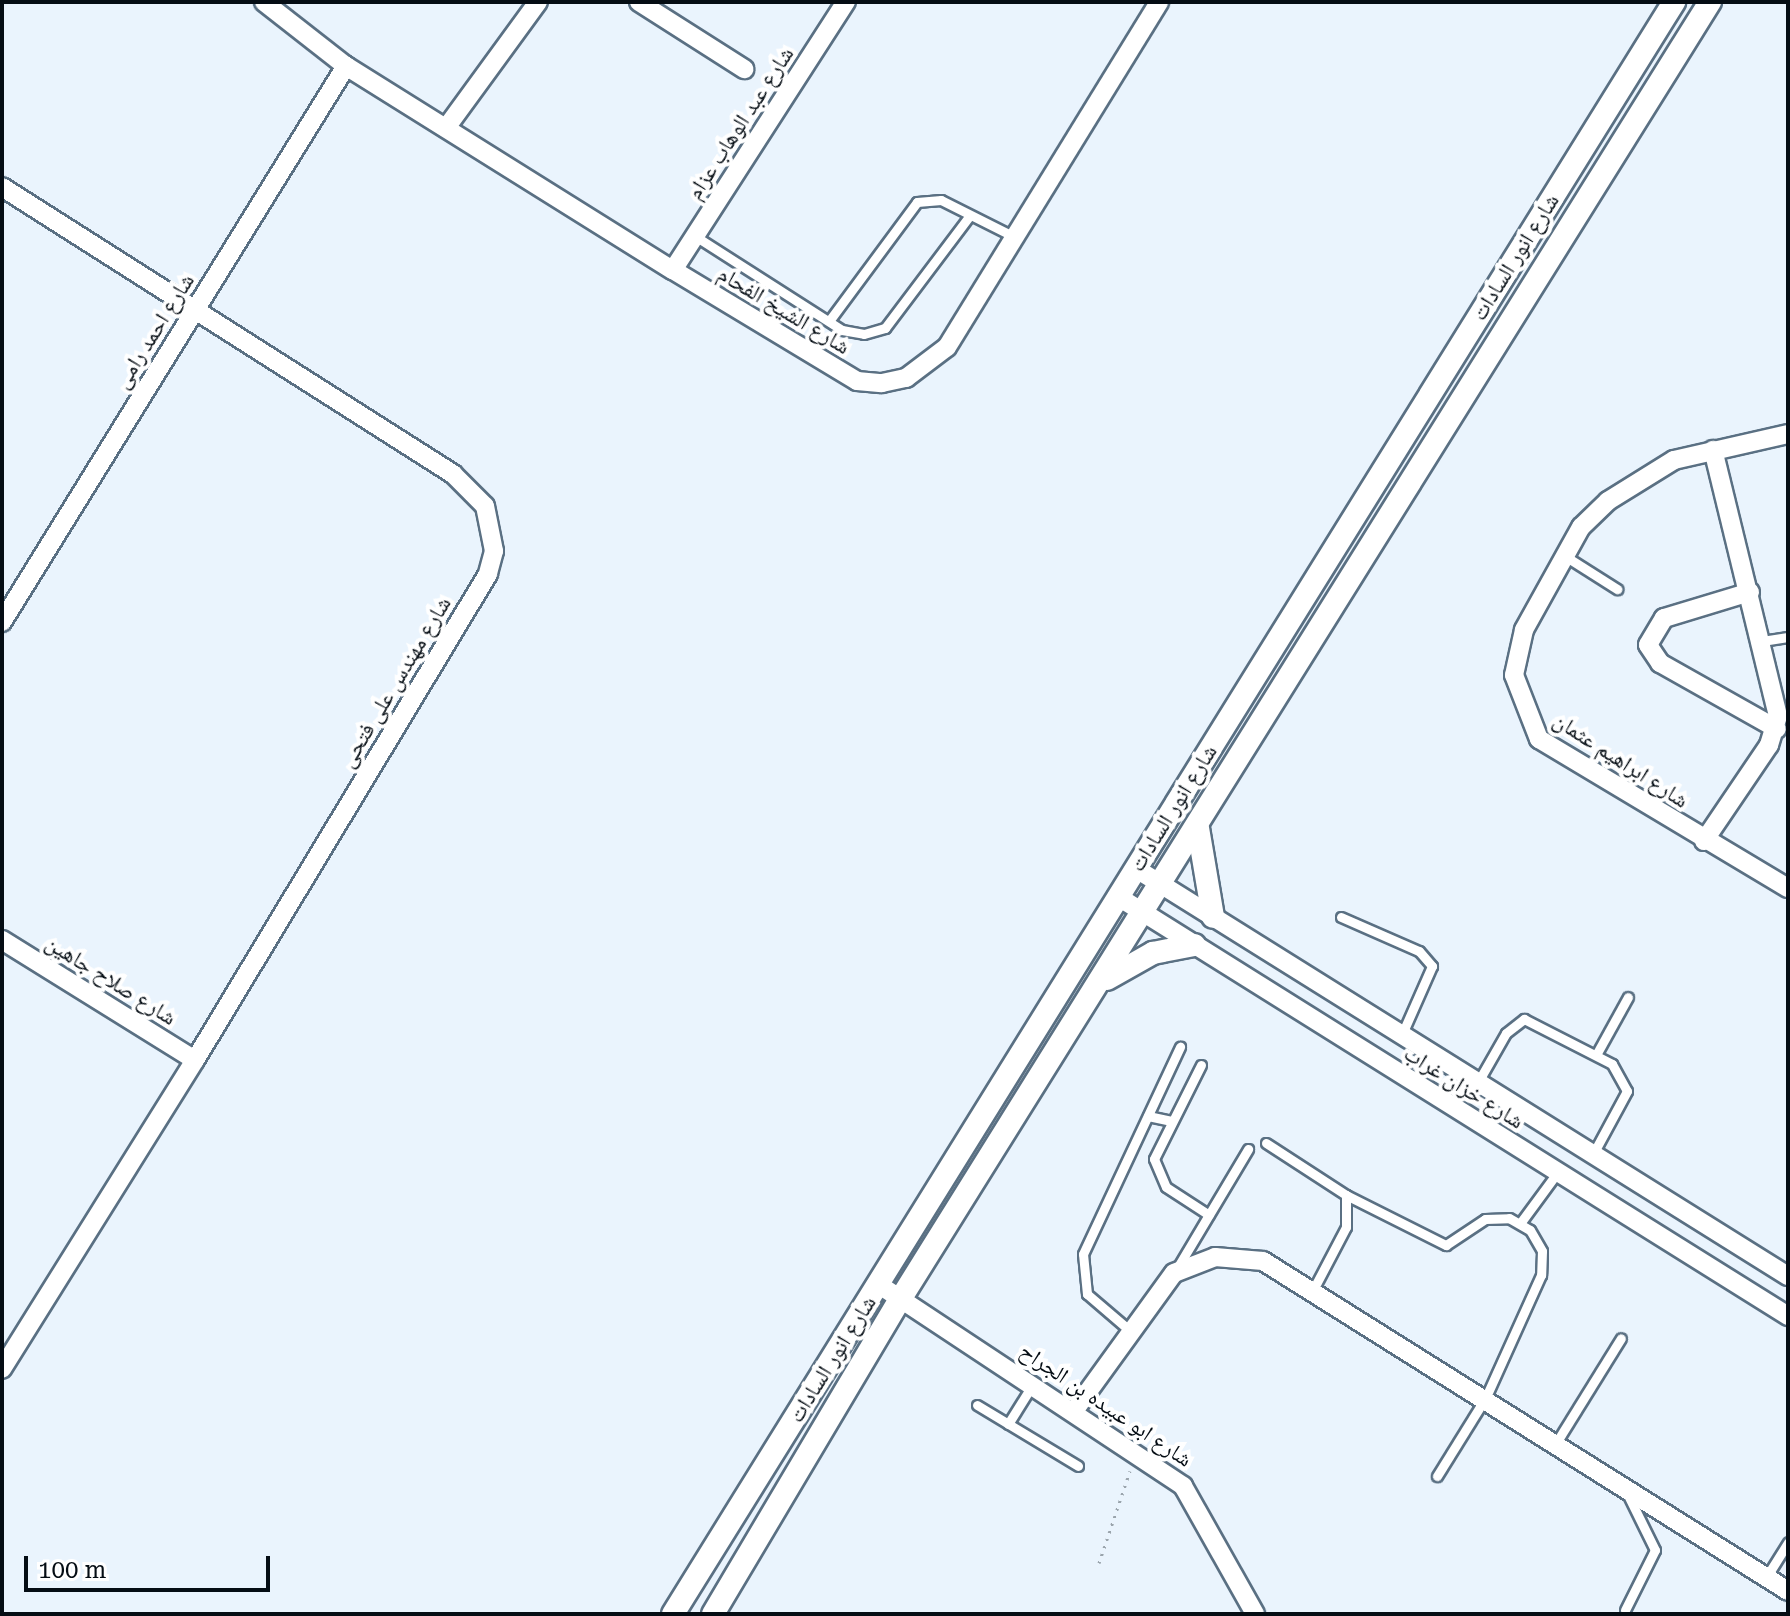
<!DOCTYPE html>
<html>
<head>
<meta charset="utf-8">
<style>
  body { margin:0 }
  #map { position:relative; width:1790px; height:1616px; overflow:hidden; background:#eaf4fd; font-family:"Roboto Serif","Noto Naskh Arabic",serif }
  div>[style] { position:absolute }
  .path>* { height:3px; margin-top:-1.5px; transform-origin:0; background:repeating-linear-gradient(90deg,#9aa4ac 0 2px,transparent 0 8px) }
  .roads { filter:drop-shadow(2px 0 #5a7083) drop-shadow(-2px 0 #5a7083) drop-shadow(0 2px #5a7083) drop-shadow(0 -2px #5a7083) }
  .service>* { height:9px; margin:-4.5px; padding:0 4.5px; transform-origin:4.5px; border-radius:4.5px; background:#fff }
  .minor>* { height:18px; margin:-9px; padding:0 9px; transform-origin:9px; border-radius:9px; background:#fff }
  .tertiary>* { height:22px; margin:-11px; padding:0 11px; transform-origin:11px; border-radius:11px; background:#fff }
  span { translate:-50% -50%; white-space:nowrap; text-align:center; line-height:1.15; -webkit-text-stroke:8px #fff; paint-order:stroke }
  .street-label { font-size:22px; color:#050d14 }
  .frame { position:absolute; inset:0; border:4px solid #050d14; pointer-events:none }
  .scale { position:absolute; left:24px; top:1556px; width:246px; height:36px; box-sizing:border-box; border:4px solid #050d14; border-top:0; padding-left:10px; font-size:24px; line-height:28px; white-space:nowrap; color:#050d14; -webkit-text-stroke:6px #fff; paint-order:stroke }
</style>
</head>
<body>
<div id="map">
  <div class="path">
    <div style="left:1099px;top:1563px;width:97px;rotate:-71.4deg"></div>
  </div>
  <div class="roads">
    <div class="service">
      <div style="left:695px;top:236px;width:174px;rotate:32.6deg"></div>
      <div style="left:842px;top:330px;width:22px;rotate:10deg"></div>
      <div style="left:864px;top:334px;width:22px;rotate:-16deg"></div>
      <div style="left:885px;top:328px;width:141px;rotate:-53deg"></div>
      <div style="left:829px;top:321px;width:148px;rotate:-53.5deg"></div>
      <div style="left:917px;top:202px;width:24px;rotate:-5deg"></div>
      <div style="left:941px;top:200px;width:83px;rotate:26.6deg"></div>
      <div style="left:1565px;top:556px;width:62px;rotate:32.4deg"></div>
      <div style="left:1762px;top:641px;width:26px;rotate:-9deg"></div>
      <div style="left:1341px;top:917px;width:85px;rotate:23.6deg"></div>
      <div style="left:1419px;top:951px;width:20px;rotate:49deg"></div>
      <div style="left:1432px;top:966px;width:74px;rotate:113.8deg"></div>
      <div style="left:1596px;top:1055px;width:66px;rotate:-61.1deg"></div>
      <div style="left:1201px;top:1065px;width:105px;rotate:116.6deg"></div>
      <div style="left:1154px;top:1159px;width:30px;rotate:67deg"></div>
      <div style="left:1166px;top:1187px;width:51px;rotate:33.1deg"></div>
      <div style="left:1478px;top:1082px;width:56px;rotate:-60.3deg"></div>
      <div style="left:1506px;top:1033px;width:23px;rotate:-38deg"></div>
      <div style="left:1524px;top:1019px;width:99px;rotate:27.1deg"></div>
      <div style="left:1612px;top:1064px;width:31px;rotate:61deg"></div>
      <div style="left:1627px;top:1091px;width:72px;rotate:118.4deg"></div>
      <div style="left:1148px;top:1116px;width:24px;rotate:12deg"></div>
      <div style="left:1266px;top:1143px;width:95px;rotate:33deg"></div>
      <div style="left:1346px;top:1195px;width:32px;rotate:90deg"></div>
      <div style="left:1346px;top:1227px;width:69px;rotate:117.7deg"></div>
      <div style="left:1346px;top:1195px;width:112px;rotate:26.6deg"></div>
      <div style="left:1446px;top:1245px;width:47px;rotate:-33.7deg"></div>
      <div style="left:1485px;top:1219px;width:24px;rotate:-2deg"></div>
      <div style="left:1509px;top:1218px;width:24px;rotate:30deg"></div>
      <div style="left:1530px;top:1230px;width:24px;rotate:60deg"></div>
      <div style="left:1542px;top:1251px;width:24px;rotate:92deg"></div>
      <div style="left:1541px;top:1275px;width:134px;rotate:114.3deg"></div>
      <div style="left:1486px;top:1397px;width:93px;rotate:121.8deg"></div>
      <div style="left:1521px;top:1222px;width:61px;rotate:-53.7deg"></div>
      <div style="left:1176px;top:1270px;width:141px;rotate:-59.2deg"></div>
      <div style="left:1128px;top:1329px;width:54px;rotate:-139.5deg"></div>
      <div style="left:1087px;top:1294px;width:40px;rotate:-95.7deg"></div>
      <div style="left:1083px;top:1254px;width:229px;rotate:-64.9deg"></div>
      <div style="left:977px;top:1405px;width:118px;rotate:31.1deg"></div>
      <div style="left:1008px;top:1424px;width:47px;rotate:-58deg"></div>
      <div style="left:1556px;top:1443px;width:123px;rotate:-58.2deg"></div>
      <div style="left:1767px;top:1576px;width:40px;rotate:-58deg"></div>
      <div style="left:1625px;top:1610px;width:67px;rotate:-63.4deg"></div>
      <div style="left:1655px;top:1550px;width:66px;rotate:-116.2deg"></div>
    </div>
    <div class="minor">
      <div style="left:264px;top:2px;width:104px;rotate:38deg"></div>
      <div style="left:346px;top:66px;width:385px;rotate:32deg"></div>
      <div style="left:673px;top:270px;width:215px;rotate:31.1deg"></div>
      <div style="left:857px;top:381px;width:25px;rotate:5deg"></div>
      <div style="left:882px;top:383px;width:25px;rotate:-12deg"></div>
      <div style="left:906px;top:378px;width:51px;rotate:-37.1deg"></div>
      <div style="left:947px;top:347px;width:405px;rotate:-58.4deg"></div>
      <div style="left:639px;top:2px;width:125px;rotate:32.5deg"></div>
      <div style="left:446px;top:128px;width:156px;rotate:-53.9deg"></div>
      <div style="left:2px;top:187px;width:535px;rotate:32.47deg"></div>
      <div style="left:453px;top:474px;width:45px;rotate:45deg"></div>
      <div style="left:485px;top:506px;width:46px;rotate:78.7deg"></div>
      <div style="left:494px;top:551px;width:24px;rotate:105deg"></div>
      <div style="left:488px;top:574px;width:567px;rotate:121.08deg"></div>
      <div style="left:195px;top:1060px;width:364px;rotate:122deg"></div>
      <div style="left:673px;top:270px;width:319px;rotate:-57.2deg"></div>
      <div style="left:1788px;top:434px;width:117px;rotate:167.2deg"></div>
      <div style="left:1674px;top:460px;width:78px;rotate:148.2deg"></div>
      <div style="left:1608px;top:501px;width:37px;rotate:136deg"></div>
      <div style="left:1581px;top:527px;width:118px;rotate:119deg"></div>
      <div style="left:1524px;top:630px;width:46px;rotate:102.5deg"></div>
      <div style="left:1514px;top:675px;width:69px;rotate:68.7deg"></div>
      <div style="left:1539px;top:739px;width:290px;rotate:30.9deg"></div>
      <div style="left:1750px;top:592px;width:90px;rotate:163.2deg"></div>
      <div style="left:1664px;top:618px;width:31px;rotate:121deg"></div>
      <div style="left:1648px;top:645px;width:22px;rotate:56deg"></div>
      <div style="left:1660px;top:663px;width:134px;rotate:29.4deg"></div>
      <div style="left:2px;top:622px;width:654px;rotate:-58.25deg"></div>
      <div style="left:1704px;top:841px;width:116px;rotate:-55.9deg"></div>
      <div style="left:1769px;top:745px;width:30px;rotate:-73deg"></div>
      <div style="left:1778px;top:716px;width:274px;rotate:-103.7deg"></div>
      <div style="left:1135px;top:868px;width:770px;rotate:32deg"></div>
      <div style="left:1117px;top:896px;width:792px;rotate:32.04deg"></div>
      <div style="left:2px;top:940px;width:227px;rotate:31.9deg"></div>
      <div style="left:878px;top:1284px;width:366px;rotate:33.5deg"></div>
      <div style="left:1183px;top:1486px;width:147px;rotate:60.6deg"></div>
      <div style="left:1074px;top:1411px;width:170px;rotate:-54.1deg"></div>
      <div style="left:1174px;top:1273px;width:44px;rotate:-21.3deg"></div>
      <div style="left:1215px;top:1257px;width:48px;rotate:4.8deg"></div>
      <div style="left:1263px;top:1261px;width:620px;rotate:32.15deg"></div>
    </div>
    <div class="tertiary">
      <div style="left:1198px;top:828px;width:90px;rotate:80.4deg"></div>
      <div style="left:1107px;top:979px;width:53px;rotate:-29.5deg"></div>
      <div style="left:1153px;top:953px;width:42px;rotate:-11deg"></div>
      <div style="left:673px;top:1614px;width:1898px;rotate:-58.16deg"></div>
      <div style="left:713px;top:1614px;width:368px;rotate:-59.3deg"></div>
      <div style="left:901px;top:1298px;width:1528px;rotate:-58.03deg"></div>
    </div>
  </div>
  <div class="street-label">
    <span style="left:740px;top:123px;rotate:-57deg">شارع عبد الوهاب عزام</span>
    <span style="left:1515px;top:257px;rotate:-58deg">شارع انور السادات</span>
    <span style="left:784px;top:310px;rotate:31deg">شارع الشيخ الفحام</span>
    <span style="left:154px;top:331px;rotate:-58deg">شارع احمد رامى</span>
    <span style="left:395px;top:682px;rotate:-59deg">شارع مهندس على فتحى</span>
    <span style="left:1621px;top:760px;rotate:33deg">شارع ابراهيم عثمان</span>
    <span style="left:1173px;top:808px;rotate:-58deg">شارع انور السادات</span>
    <span style="left:111px;top:980px;rotate:32deg">شارع صلاح جاهين</span>
    <span style="left:1464px;top:1087px;rotate:32deg">شارع خزان غراب</span>
    <span style="left:832px;top:1359px;rotate:-58deg">شارع انور السادات</span>
    <span style="left:1106px;top:1405px;rotate:34deg">شارع ابو عبيده بن الجراح</span>
  </div>
  <div class="frame"></div>
  <div class="scale">100 m</div>
</div>
</body>
</html>
